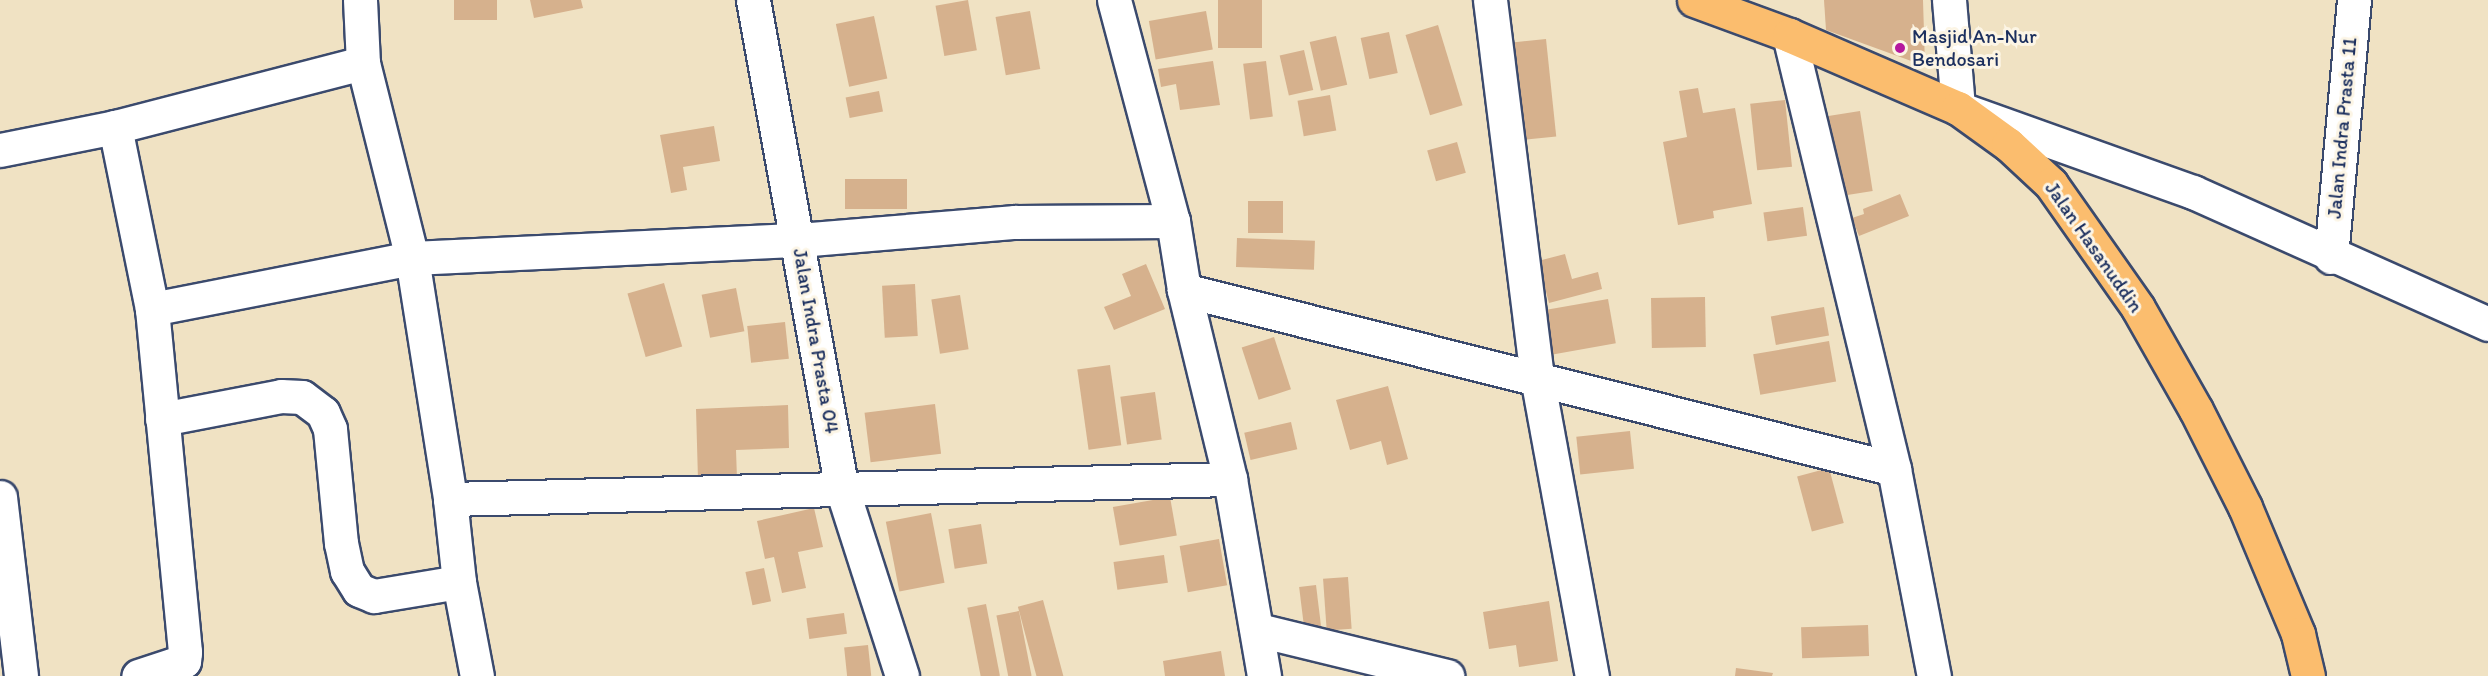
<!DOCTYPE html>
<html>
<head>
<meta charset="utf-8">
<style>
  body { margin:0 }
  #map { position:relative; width:2488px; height:676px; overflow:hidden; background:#f0e2c3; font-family:Itim,sans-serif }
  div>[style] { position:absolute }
  .building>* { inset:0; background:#d6b18d; transform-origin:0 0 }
  .roads { filter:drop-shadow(2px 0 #3b4a6d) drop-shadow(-2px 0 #3b4a6d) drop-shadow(0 2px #3b4a6d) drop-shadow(0 -2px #3b4a6d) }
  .minor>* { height:33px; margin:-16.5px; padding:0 16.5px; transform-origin:16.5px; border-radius:16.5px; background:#fff }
  .major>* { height:33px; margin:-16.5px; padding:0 16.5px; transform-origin:16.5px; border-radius:16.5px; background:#fbbd6e }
  .dots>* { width:16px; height:16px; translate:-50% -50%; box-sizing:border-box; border:3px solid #fcf5e5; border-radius:50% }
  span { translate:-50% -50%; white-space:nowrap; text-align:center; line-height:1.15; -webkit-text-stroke:6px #fcf5e5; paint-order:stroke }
  .poi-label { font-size:20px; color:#1b2f5e }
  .left { translate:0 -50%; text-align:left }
  .street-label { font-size:20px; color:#1b2f5e }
</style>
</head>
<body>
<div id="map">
  <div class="building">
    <div style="left:454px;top:0;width:43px;height:20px"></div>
    <div style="clip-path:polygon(530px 0,581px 0,583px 8px,534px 18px)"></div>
    <div style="left:968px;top:0;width:51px;height:33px;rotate:80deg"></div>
    <div style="left:1218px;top:0;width:44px;height:48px"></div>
    <div style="clip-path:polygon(1824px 0,1923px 0,1925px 66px,1826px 30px)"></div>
    <div style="left:1030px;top:11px;width:59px;height:35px;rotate:80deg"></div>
    <div style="left:1206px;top:11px;width:39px;height:58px;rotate:80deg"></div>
    <div style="left:874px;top:16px;width:64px;height:39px;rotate:78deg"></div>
    <div style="left:1438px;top:25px;width:84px;height:34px;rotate:73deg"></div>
    <div style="left:1389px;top:32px;width:42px;height:29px;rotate:78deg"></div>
    <div style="left:1336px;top:36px;width:50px;height:27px;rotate:77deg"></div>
    <div style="left:1546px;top:39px;width:98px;height:36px;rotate:84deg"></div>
    <div style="left:1304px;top:50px;width:41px;height:25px;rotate:77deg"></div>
    <div style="clip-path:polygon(1213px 61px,1220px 105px,1180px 110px,1176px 84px,1161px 87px,1158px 69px)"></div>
    <div style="left:1266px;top:61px;width:56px;height:23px;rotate:83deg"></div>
    <div style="clip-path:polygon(1698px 88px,1703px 113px,1735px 108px,1752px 204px,1713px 211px,1714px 218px,1678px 225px,1663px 142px,1687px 137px,1679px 91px)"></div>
    <div style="left:879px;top:91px;width:21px;height:34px;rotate:79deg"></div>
    <div style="left:1330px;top:95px;width:36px;height:33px;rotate:80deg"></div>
    <div style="left:1785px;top:100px;width:67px;height:35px;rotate:84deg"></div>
    <div style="left:1860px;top:111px;width:81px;height:40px;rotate:81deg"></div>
    <div style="clip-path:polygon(714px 126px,720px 161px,683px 167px,687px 190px,671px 193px,660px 135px)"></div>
    <div style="left:1457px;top:142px;width:32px;height:31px;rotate:74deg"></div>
    <div style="left:907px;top:179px;width:30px;height:62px;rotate:90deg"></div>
    <div style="clip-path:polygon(1900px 194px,1909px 216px,1859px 236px,1852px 218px,1864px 214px,1863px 209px)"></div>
    <div style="left:1283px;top:201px;width:32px;height:35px;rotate:90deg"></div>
    <div style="left:1803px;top:207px;width:29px;height:40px;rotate:82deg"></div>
    <div style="left:1237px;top:238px;width:78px;height:29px;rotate:2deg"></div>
    <div style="clip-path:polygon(1565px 254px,1572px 279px,1598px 272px,1602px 289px,1549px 303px,1538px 261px)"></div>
    <div style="clip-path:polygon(1146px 264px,1165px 309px,1114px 330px,1104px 307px,1131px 296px,1122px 274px)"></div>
    <div style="left:664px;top:283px;width:66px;height:38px;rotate:74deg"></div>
    <div style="left:915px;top:284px;width:52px;height:33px;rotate:87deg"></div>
    <div style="left:736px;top:288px;width:44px;height:35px;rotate:79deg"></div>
    <div style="left:960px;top:295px;width:55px;height:29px;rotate:81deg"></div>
    <div style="left:1705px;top:297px;width:50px;height:54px;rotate:89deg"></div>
    <div style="left:1608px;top:299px;width:45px;height:74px;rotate:80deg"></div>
    <div style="left:1824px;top:307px;width:29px;height:54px;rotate:80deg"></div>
    <div style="left:785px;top:322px;width:37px;height:38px;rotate:84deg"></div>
    <div style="left:1274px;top:337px;width:55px;height:34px;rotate:72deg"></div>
    <div style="left:1829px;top:341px;width:41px;height:77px;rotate:80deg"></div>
    <div style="left:1110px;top:365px;width:81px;height:33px;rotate:82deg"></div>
    <div style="clip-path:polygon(1388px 386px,1408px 459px,1387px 465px,1381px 441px,1350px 450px,1336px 400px)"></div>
    <div style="left:1155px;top:392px;width:48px;height:35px;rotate:82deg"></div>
    <div style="left:935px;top:404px;width:50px;height:71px;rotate:83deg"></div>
    <div style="clip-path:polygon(788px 405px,789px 448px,736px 450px,737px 479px,698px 480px,696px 409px)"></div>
    <div style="left:1291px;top:422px;width:28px;height:48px;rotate:77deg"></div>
    <div style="left:1630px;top:431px;width:38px;height:54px;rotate:84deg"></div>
    <div style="left:1829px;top:468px;width:57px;height:33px;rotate:75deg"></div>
    <div style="left:1170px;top:497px;width:39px;height:58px;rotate:80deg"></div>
    <div style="clip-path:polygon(814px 508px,823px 547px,798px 552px,806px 588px,782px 593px,774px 557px,765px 559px,757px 521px)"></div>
    <div style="left:931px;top:513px;width:71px;height:46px;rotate:79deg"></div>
    <div style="left:981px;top:524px;width:40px;height:33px;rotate:81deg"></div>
    <div style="left:1219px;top:539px;width:47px;height:40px;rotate:80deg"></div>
    <div style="left:1164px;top:555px;width:28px;height:51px;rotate:82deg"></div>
    <div style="left:764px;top:568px;width:34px;height:19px;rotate:78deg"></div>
    <div style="left:1348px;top:577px;width:52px;height:25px;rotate:86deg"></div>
    <div style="left:1316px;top:585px;width:48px;height:17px;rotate:83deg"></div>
    <div style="left:1043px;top:600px;width:79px;height:26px;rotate:75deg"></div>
    <div style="clip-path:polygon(1549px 601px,1558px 661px,1519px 667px,1516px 645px,1489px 649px,1483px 612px)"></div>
    <div style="left:986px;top:604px;width:73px;height:19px;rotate:79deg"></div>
    <div style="left:1019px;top:611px;width:66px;height:23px;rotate:79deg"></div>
    <div style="left:844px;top:613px;width:21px;height:38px;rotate:82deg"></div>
    <div style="left:1868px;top:625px;width:31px;height:67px;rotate:88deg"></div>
    <div style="left:868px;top:645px;width:31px;height:24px;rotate:84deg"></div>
    <div style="clip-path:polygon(1221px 651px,1225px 676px,1165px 676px,1163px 661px)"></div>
    <div style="clip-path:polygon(1736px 668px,1773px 673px,1772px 676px,1735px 676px)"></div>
  </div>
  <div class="roads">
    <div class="minor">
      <div style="left:360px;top:0;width:63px;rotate:87.3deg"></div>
      <div style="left:363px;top:63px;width:201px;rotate:75.9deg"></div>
      <div style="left:412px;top:258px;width:244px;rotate:81deg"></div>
      <div style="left:450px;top:499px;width:83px;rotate:83.8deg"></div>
      <div style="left:459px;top:582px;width:96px;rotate:79.2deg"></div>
      <div style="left:753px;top:0;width:497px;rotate:79.7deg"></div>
      <div style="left:842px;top:489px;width:196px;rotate:72.2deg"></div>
      <div style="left:1114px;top:0;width:229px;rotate:75.1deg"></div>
      <div style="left:1173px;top:221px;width:70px;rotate:80.9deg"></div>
      <div style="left:1184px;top:290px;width:195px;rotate:76.3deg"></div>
      <div style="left:1230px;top:479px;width:200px;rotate:80.2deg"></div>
      <div style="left:1490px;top:0;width:380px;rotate:82.9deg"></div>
      <div style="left:1537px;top:377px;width:304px;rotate:79.6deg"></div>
      <div style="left:1949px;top:0;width:108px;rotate:85.2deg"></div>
      <div style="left:1958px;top:108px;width:250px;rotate:19.7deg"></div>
      <div style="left:2193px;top:192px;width:323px;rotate:24.1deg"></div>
      <div style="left:1789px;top:35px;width:447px;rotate:76.4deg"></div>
      <div style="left:1894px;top:469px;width:211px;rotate:79.1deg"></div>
      <div style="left:115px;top:127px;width:186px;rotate:78.5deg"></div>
      <div style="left:152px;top:309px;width:345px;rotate:84.5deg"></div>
      <div style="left:185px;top:652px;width:9px;rotate:96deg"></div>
      <div style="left:184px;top:661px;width:48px;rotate:161.9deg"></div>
      <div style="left:0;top:150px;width:117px;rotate:-11.3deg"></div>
      <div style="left:115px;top:127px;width:256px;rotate:-14.5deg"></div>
      <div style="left:2331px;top:257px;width:258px;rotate:-84.9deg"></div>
      <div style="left:1184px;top:290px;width:732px;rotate:14.15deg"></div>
      <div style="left:152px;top:309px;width:265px;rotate:-11.1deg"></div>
      <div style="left:412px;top:258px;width:387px;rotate:-2.7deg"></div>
      <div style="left:799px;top:240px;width:217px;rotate:-4.8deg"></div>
      <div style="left:1015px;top:222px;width:158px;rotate:-0.4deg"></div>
      <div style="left:162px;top:419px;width:121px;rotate:-10.9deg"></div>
      <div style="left:281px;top:396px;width:21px;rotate:3deg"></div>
      <div style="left:302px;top:397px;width:26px;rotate:37deg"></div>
      <div style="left:323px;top:413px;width:17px;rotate:66deg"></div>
      <div style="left:330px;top:429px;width:115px;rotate:84.5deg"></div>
      <div style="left:341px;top:543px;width:29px;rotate:78deg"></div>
      <div style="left:347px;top:571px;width:22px;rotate:58deg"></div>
      <div style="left:359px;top:590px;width:16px;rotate:22deg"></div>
      <div style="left:374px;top:596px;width:86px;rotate:-9.4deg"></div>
      <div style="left:0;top:497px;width:180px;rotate:83.3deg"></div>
      <div style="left:450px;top:499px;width:780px;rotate:-1.47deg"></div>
      <div style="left:1258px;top:630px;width:195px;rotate:13.7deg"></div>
    </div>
    <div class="major">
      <div style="left:1694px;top:0;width:101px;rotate:20.2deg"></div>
      <div style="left:1789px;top:35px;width:184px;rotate:23.4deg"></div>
      <div style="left:1958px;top:108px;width:62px;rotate:35.8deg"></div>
      <div style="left:2008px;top:144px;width:59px;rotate:42.9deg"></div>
      <div style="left:2051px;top:184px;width:151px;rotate:54.9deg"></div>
      <div style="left:2138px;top:308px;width:117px;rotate:60.4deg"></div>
      <div style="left:2196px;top:410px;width:109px;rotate:63.2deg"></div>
      <div style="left:2245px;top:507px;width:138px;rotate:67.3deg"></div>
      <div style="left:2298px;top:634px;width:43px;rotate:76.6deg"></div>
    </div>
  </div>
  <div class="dots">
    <div style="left:1900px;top:48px;background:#b5179e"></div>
  </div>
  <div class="poi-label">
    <span class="left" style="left:1912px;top:48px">Masjid An-Nur<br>Bendosari</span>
  </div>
  <div class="street-label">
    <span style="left:2342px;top:128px;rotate:-85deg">Jalan Indra Prasta 11</span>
    <span style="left:2094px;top:247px;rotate:55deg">Jalan Hasanuddin</span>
    <span style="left:816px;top:341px;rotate:80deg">Jalan Indra Prasta 04</span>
  </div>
</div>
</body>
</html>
